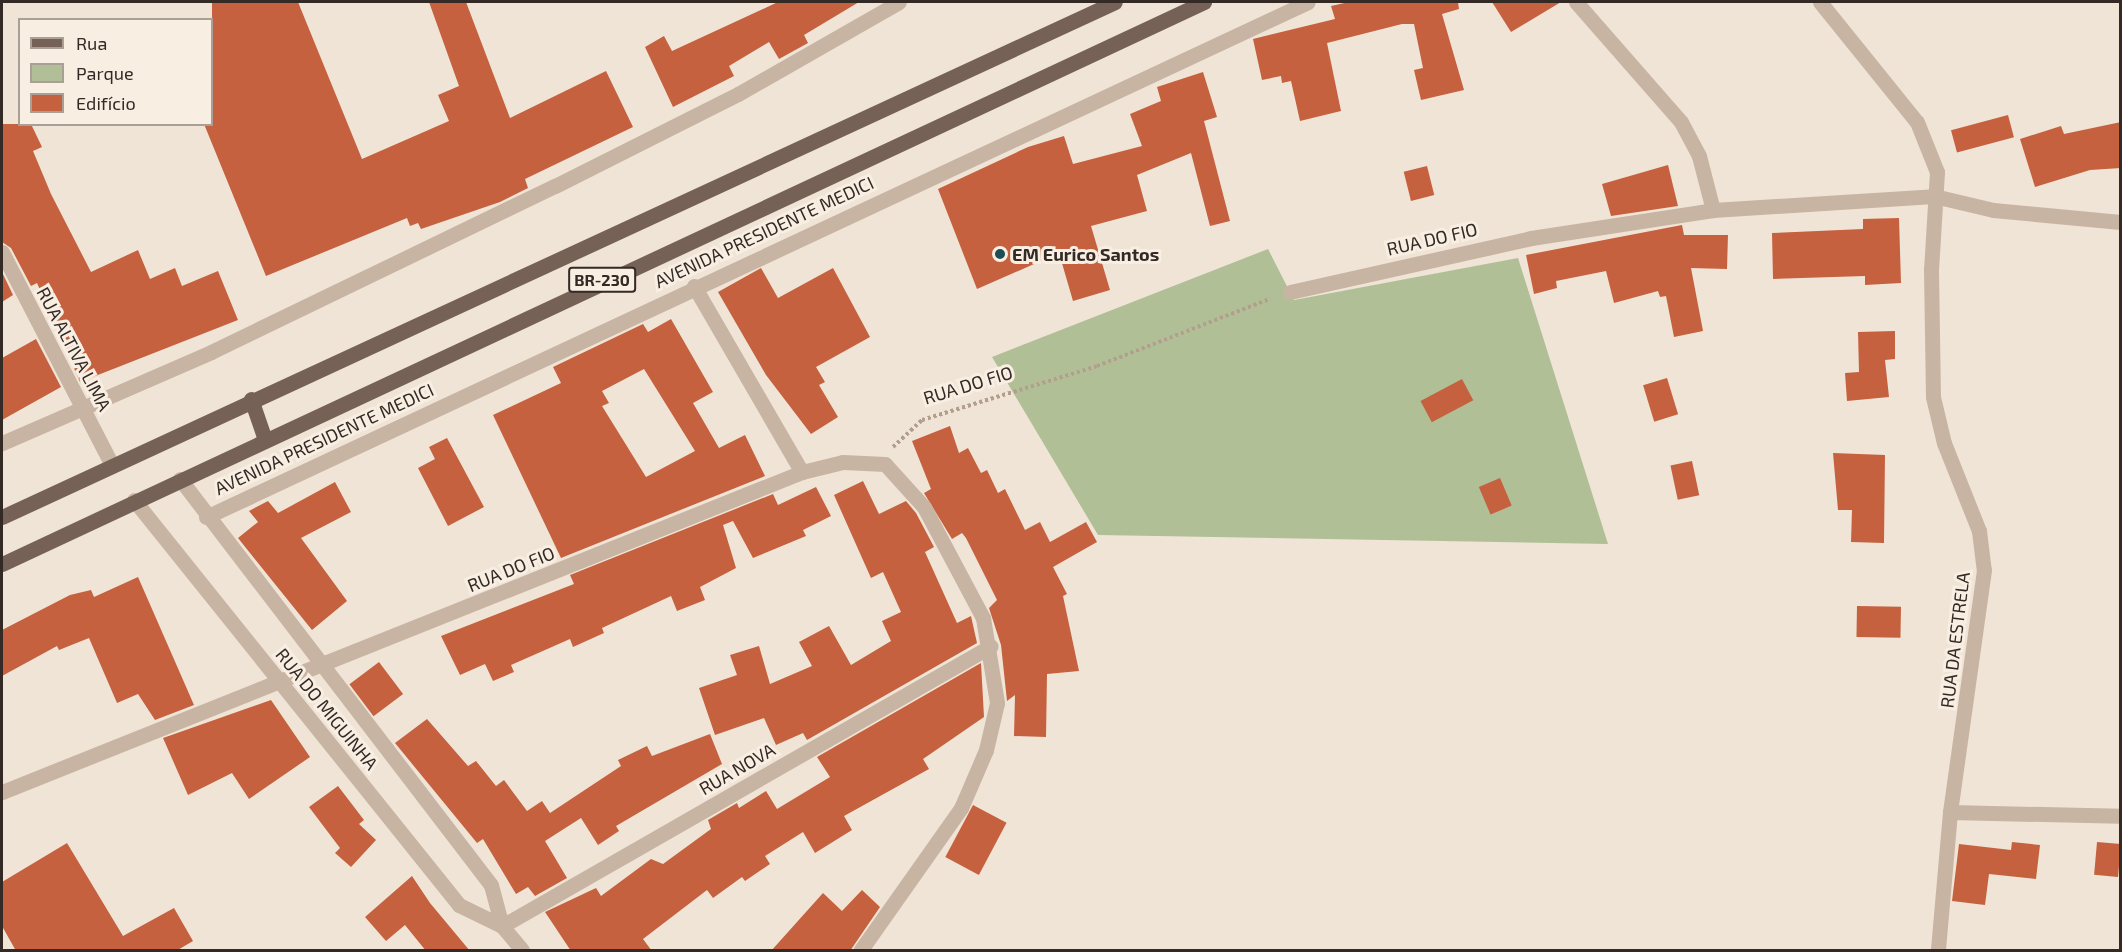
<!DOCTYPE html>
<html>
<head>
<meta charset="utf-8">
<style>
  body { margin:0 }
  #map { position:relative; width:2122px; height:952px; overflow:hidden; background:#f0e4d6; font-family:"Exo 2",sans-serif }
  div>[style] { position:absolute }
  .green>* { inset:0; background:#b1bf97 }
  .building>* { inset:0; background:#c5613f; transform-origin:0 0 }
  .path>* { height:4px; margin-top:-2px; transform-origin:0; background:repeating-linear-gradient(90deg,#b39e8d 0 3px,transparent 0 6px) }
  .minor>* { height:15px; margin:-7.5px; padding:0 7.5px; transform-origin:7.5px; border-radius:7.5px; background:#c8b4a3 }
  .major>* { height:15px; margin:-7.5px; padding:0 7.5px; transform-origin:7.5px; border-radius:7.5px; background:#756156 }
  .dots>* { width:16px; height:16px; translate:-50% -50%; box-sizing:border-box; border:3px solid #f8eee2; border-radius:50% }
  span { translate:-50% -50%; white-space:nowrap; text-align:center; line-height:1.15; -webkit-text-stroke:6px #f8eee2; paint-order:stroke }
  .shield-label span { padding:2px 4px; background:#f8eee2; border:2px solid; border-radius:4px; -webkit-text-stroke-width:0 }
  .shield-label { font-size:16px; color:#332925; font-weight:700 }
  .street-label { font-size:18px; color:#332925 }
  .poi-label { font-size:18px; color:#332925; font-weight:700 }
  .left { translate:0 -50%; text-align:left }
  .frame { position:absolute; inset:0; border:3px solid #332925; pointer-events:none }
  .legend { position:absolute; left:18px; top:18px; width:195px; height:108px; box-sizing:border-box; background:#f8eee2; border:2px solid #a99f96; margin:0; padding:8px 10px; list-style:none; font-size:18px; color:#332925 }
  .legend li { display:flex; align-items:center; gap:12px; height:30px }
  .legend b { width:30px; border:2px solid #a99f96 }
</style>
</head>
<body>
<div id="map">
  <div class="green">
    <div style="clip-path:polygon(1268px 249px,1294px 300px,1518px 258px,1608px 544px,1098px 535px,992px 357px)"></div>
  </div>
  <div class="building">
    <div style="clip-path:polygon(212px 2px,298px 2px,362px 159px,449px 121px,438px 95px,459px 86px,429px 2px,466px 2px,510px 118px,606px 71px,633px 127px,525px 179px,528px 188px,500px 202px,421px 229px,418px 223px,410px 226px,407px 218px,266px 276px,204px 124px,212px 124px)"></div>
    <div style="clip-path:polygon(778px 2px,859px 2px,804px 35px,808px 43px,779px 59px,769px 42px,729px 66px,734px 76px,673px 107px,645px 47px,664px 36px,672px 51px)"></div>
    <div style="clip-path:polygon(1349px 2px,1458px 2px,1459px 9px,1442px 14px,1464px 90px,1421px 100px,1414px 70px,1423px 68px,1414px 24px,1402px 24px,1327px 43px,1341px 111px,1300px 121px,1291px 81px,1282px 83px,1281px 76px,1262px 80px,1253px 39px,1335px 19px,1331px 6px)"></div>
    <div style="clip-path:polygon(1492px 2px,1561px 2px,1511px 32px)"></div>
    <div style="clip-path:polygon(1203px 72px,1217px 117px,1204px 121px,1230px 221px,1210px 226px,1191px 153px,1137px 175px,1147px 211px,1091px 226px,1110px 290px,1073px 301px,1059px 253px,977px 289px,938px 189px,1028px 147px,1064px 136px,1073px 164px,1142px 146px,1130px 114px,1161px 101px,1157px 87px)"></div>
    <div style="left:2008px;top:115px;width:23px;height:59px;rotate:75deg"></div>
    <div style="clip-path:polygon(2121px 122px,2121px 168px,2090px 170px,2035px 187px,2020px 139px,2061px 126px,2064px 134px)"></div>
    <div style="clip-path:polygon(2px 124px,31px 124px,42px 147px,33px 151px,51px 194px,91px 272px,138px 250px,150px 279px,175px 268px,182px 286px,218px 271px,238px 320px,80px 382px,37px 283px,31px 286px,11px 248px,2px 242px)"></div>
    <div style="clip-path:polygon(1668px 165px,1678px 206px,1611px 216px,1602px 184px)"></div>
    <div style="left:1427px;top:166px;width:30px;height:24px;rotate:76deg"></div>
    <div style="clip-path:polygon(1899px 218px,1901px 283px,1865px 285px,1865px 276px,1773px 279px,1772px 233px,1863px 229px,1863px 219px)"></div>
    <div style="clip-path:polygon(1682px 225px,1684px 235px,1728px 235px,1727px 269px,1691px 268px,1703px 331px,1674px 337px,1666px 296px,1660px 297px,1658px 291px,1614px 303px,1606px 271px,1556px 281px,1557px 288px,1534px 294px,1526px 255px)"></div>
    <div style="clip-path:polygon(761px 268px,778px 298px,833px 268px,870px 337px,816px 367px,825px 382px,819px 385px,838px 417px,811px 434px,766px 375px,718px 292px)"></div>
    <div style="clip-path:polygon(2px 272px,13px 295px,2px 302px)"></div>
    <div style="clip-path:polygon(evenodd,671px 319px,713px 392px,693px 403px,719px 448px,745px 435px,765px 476px,561px 558px,493px 415px,561px 383px,553px 367px,643px 324px,648px 332px,671px 319px,644px 369px,695px 451px,646px 477px,602px 406px,609px 403px,602px 391px,644px 369px)"></div>
    <div style="clip-path:polygon(1895px 331px,1895px 359px,1885px 360px,1889px 397px,1847px 401px,1845px 373px,1859px 372px,1858px 332px)"></div>
    <div style="clip-path:polygon(36px 339px,61px 387px,2px 420px,2px 358px)"></div>
    <div style="left:1667px;top:378px;width:38px;height:25px;rotate:73deg"></div>
    <div style="left:1462px;top:379px;width:24px;height:47px;rotate:62deg"></div>
    <div style="clip-path:polygon(950px 426px,959px 453px,968px 448px,981px 473px,987px 470px,998px 493px,1005px 489px,1025px 530px,1040px 522px,1050px 542px,1086px 522px,1097px 542px,1053px 567px,1067px 594px,1063px 596px,1079px 671px,1047px 674px,1046px 737px,1014px 736px,1015px 695px,1007px 701px,1001px 645px,989px 608px,997px 600px,966px 538px,962px 533px,952px 539px,924px 493px,931px 489px,912px 441px)"></div>
    <div style="clip-path:polygon(447px 438px,484px 507px,448px 526px,418px 468px,435px 459px,429px 447px)"></div>
    <div style="clip-path:polygon(1833px 453px,1885px 455px,1884px 543px,1851px 542px,1852px 510px,1838px 510px)"></div>
    <div style="left:1692px;top:461px;width:35px;height:22px;rotate:78deg"></div>
    <div style="left:1500px;top:478px;width:30px;height:23px;rotate:67deg"></div>
    <div style="clip-path:polygon(863px 481px,879px 514px,906px 501px,916px 513px,934px 547px,925px 552px,957px 623px,971px 616px,977px 643px,807px 740px,803px 733px,776px 745px,764px 718px,715px 735px,699px 688px,737px 675px,730px 655px,759px 646px,770px 684px,812px 666px,799px 642px,829px 626px,851px 665px,891px 641px,882px 621px,901px 612px,883px 572px,871px 578px,834px 495px)"></div>
    <div style="clip-path:polygon(335px 482px,351px 512px,301px 538px,347px 601px,312px 630px,238px 538px,258px 522px,249px 511px,268px 501px,278px 513px)"></div>
    <div style="clip-path:polygon(816px 487px,831px 516px,803px 530px,806px 536px,753px 558px,733px 521px,723px 525px,736px 568px,700px 587px,705px 600px,677px 611px,671px 596px,602px 628px,604px 633px,573px 647px,570px 639px,511px 665px,514px 672px,493px 681px,485px 664px,460px 675px,441px 636px,574px 584px,570px 575px,773px 494px,778px 505px)"></div>
    <div style="clip-path:polygon(138px 577px,194px 705px,155px 720px,138px 694px,117px 703px,89px 638px,59px 650px,57px 646px,2px 676px,2px 630px,70px 595px,91px 590px,94px 597px)"></div>
    <div style="left:1857px;top:606px;width:44px;height:31px;rotate:1deg"></div>
    <div style="left:379px;top:662px;width:40px;height:37px;rotate:53deg"></div>
    <div style="clip-path:polygon(981px 663px,984px 717px,923px 759px,929px 769px,844px 816px,852px 830px,815px 853px,803px 832px,765px 856px,770px 864px,745px 881px,742px 877px,713px 898px,707px 890px,643px 939px,652px 951px,571px 951px,545px 912px,596px 888px,601px 896px,651px 859px,663px 864px,711px 829px,708px 820px,737px 803px,739px 808px,766px 791px,777px 809px,830px 777px,817px 757px)"></div>
    <div style="clip-path:polygon(271px 700px,310px 757px,249px 799px,232px 773px,188px 795px,163px 738px)"></div>
    <div style="clip-path:polygon(427px 719px,468px 766px,476px 761px,496px 786px,504px 780px,527px 811px,542px 801px,550px 813px,621px 766px,618px 760px,647px 746px,652px 756px,710px 734px,722px 764px,616px 826px,619px 831px,598px 845px,581px 818px,545px 841px,567px 878px,535px 896px,528px 887px,516px 894px,483px 839px,477px 843px,395px 743px)"></div>
    <div style="clip-path:polygon(338px 786px,364px 820px,359px 824px,376px 840px,351px 867px,335px 853px,340px 848px,309px 807px)"></div>
    <div style="left:973px;top:805px;width:38px;height:59px;rotate:28deg"></div>
    <div style="clip-path:polygon(2012px 842px,2040px 845px,2036px 879px,1989px 874px,1985px 905px,1952px 901px,1959px 844px,2011px 850px)"></div>
    <div style="left:2097px;top:842px;width:24px;height:33px;rotate:5deg"></div>
    <div style="clip-path:polygon(67px 843px,123px 936px,174px 908px,193px 941px,176px 951px,16px 951px,2px 926px,2px 882px)"></div>
    <div style="clip-path:polygon(412px 876px,430px 903px,470px 951px,426px 951px,405px 925px,386px 941px,365px 917px)"></div>
    <div style="clip-path:polygon(862px 890px,880px 907px,850px 951px,771px 951px,823px 893px,842px 911px)"></div>
  </div>
  <div class="path">
    <div style="left:893px;top:447px;width:40px;rotate:-43deg"></div>
    <div style="left:922px;top:420px;width:183px;rotate:-17.1deg"></div>
    <div style="left:1097px;top:366px;width:186px;rotate:-21.2deg"></div>
  </div>
  <div class="minor">
    <div style="left:1576px;top:2px;width:159px;rotate:48.8deg"></div>
    <div style="left:1681px;top:122px;width:38px;rotate:62deg"></div>
    <div style="left:1699px;top:156px;width:56px;rotate:75.5deg"></div>
    <div style="left:1820px;top:2px;width:154px;rotate:51.1deg"></div>
    <div style="left:1917px;top:122px;width:54px;rotate:68.2deg"></div>
    <div style="left:1937px;top:172px;width:98px;rotate:93.5deg"></div>
    <div style="left:1931px;top:270px;width:127px;rotate:89.1deg"></div>
    <div style="left:1933px;top:397px;width:47px;rotate:76.6deg"></div>
    <div style="left:1944px;top:443px;width:95px;rotate:68.3deg"></div>
    <div style="left:1979px;top:531px;width:39px;rotate:83deg"></div>
    <div style="left:1984px;top:570px;width:244px;rotate:98deg"></div>
    <div style="left:1950px;top:812px;width:139px;rotate:95deg"></div>
    <div style="left:2px;top:252px;width:240px;rotate:62.7deg"></div>
    <div style="left:694px;top:286px;width:215px;rotate:59.9deg"></div>
    <div style="left:1290px;top:292px;width:247px;rotate:-12.6deg"></div>
    <div style="left:1531px;top:238px;width:184px;rotate:-8.7deg"></div>
    <div style="left:1713px;top:210px;width:221px;rotate:-3.6deg"></div>
    <div style="left:1934px;top:196px;width:61px;rotate:13.3deg"></div>
    <div style="left:1993px;top:210px;width:128px;rotate:5.4deg"></div>
    <div style="left:2px;top:443px;width:228px;rotate:-23.5deg"></div>
    <div style="left:211px;top:352px;width:382px;rotate:-25.8deg"></div>
    <div style="left:555px;top:186px;width:205px;rotate:-26.7deg"></div>
    <div style="left:738px;top:94px;width:185px;rotate:-29.7deg"></div>
    <div style="left:180px;top:479px;width:511px;rotate:52.55deg"></div>
    <div style="left:491px;top:885px;width:42px;rotate:75deg"></div>
    <div style="left:134px;top:500px;width:519px;rotate:51.25deg"></div>
    <div style="left:459px;top:905px;width:48px;rotate:26deg"></div>
    <div style="left:502px;top:926px;width:31px;rotate:50deg"></div>
    <div style="left:206px;top:517px;width:1216px;rotate:-25.05deg"></div>
    <div style="left:2px;top:792px;width:862px;rotate:-21.8deg"></div>
    <div style="left:802px;top:472px;width:42px;rotate:-13.7deg"></div>
    <div style="left:843px;top:462px;width:42px;rotate:2.7deg"></div>
    <div style="left:885px;top:464px;width:58px;rotate:47.8deg"></div>
    <div style="left:924px;top:507px;width:126px;rotate:62deg"></div>
    <div style="left:983px;top:618px;width:86px;rotate:80.6deg"></div>
    <div style="left:997px;top:703px;width:48px;rotate:103.2deg"></div>
    <div style="left:986px;top:750px;width:63px;rotate:113.3deg"></div>
    <div style="left:961px;top:808px;width:174px;rotate:125.2deg"></div>
    <div style="left:1950px;top:812px;width:170px;rotate:1.3deg"></div>
    <div style="left:502px;top:926px;width:563px;rotate:-29.8deg"></div>
  </div>
  <div class="major">
    <div style="left:251px;top:399px;width:39px;rotate:71deg"></div>
    <div style="left:2px;top:517px;width:1226px;rotate:-24.83deg"></div>
    <div style="left:2px;top:564px;width:1327px;rotate:-25.06deg"></div>
  </div>
  <div class="dots">
    <div style="left:1000px;top:254px;background:#1b4f53"></div>
  </div>
  <div class="shield-label">
    <span style="left:602px;top:280px">BR-230</span>
  </div>
  <div class="street-label">
    <span style="left:764px;top:232px;rotate:-25deg">AVENIDA PRESIDENTE MEDICI</span>
    <span style="left:1432px;top:239px;rotate:-13deg">RUA DO FIO</span>
    <span style="left:74px;top:349px;rotate:62deg">RUA ALTIVA LIMA</span>
    <span style="left:968px;top:385px;rotate:-17deg">RUA DO FIO</span>
    <span style="left:324px;top:439px;rotate:-25deg">AVENIDA PRESIDENTE MEDICI</span>
    <span style="left:511px;top:569px;rotate:-22deg">RUA DO FIO</span>
    <span style="left:1955px;top:640px;rotate:-83deg">RUA DA ESTRELA</span>
    <span style="left:327px;top:709px;rotate:51deg">RUA DO MIGUINHA</span>
    <span style="left:737px;top:769px;rotate:-30deg">RUA NOVA</span>
  </div>
  <div class="poi-label">
    <span class="left" style="left:1012px;top:254px">EM Eurico Santos</span>
  </div>
  <div class="frame"></div>
  <ul class="legend">
  <li><b style="height:8px;background:#756156"></b>Rua</li>
  <li><b style="height:16px;background:#b1bf97"></b>Parque</li>
  <li><b style="height:16px;background:#c5613f"></b>Edifício</li>
  </ul>
</div>
</body>
</html>
